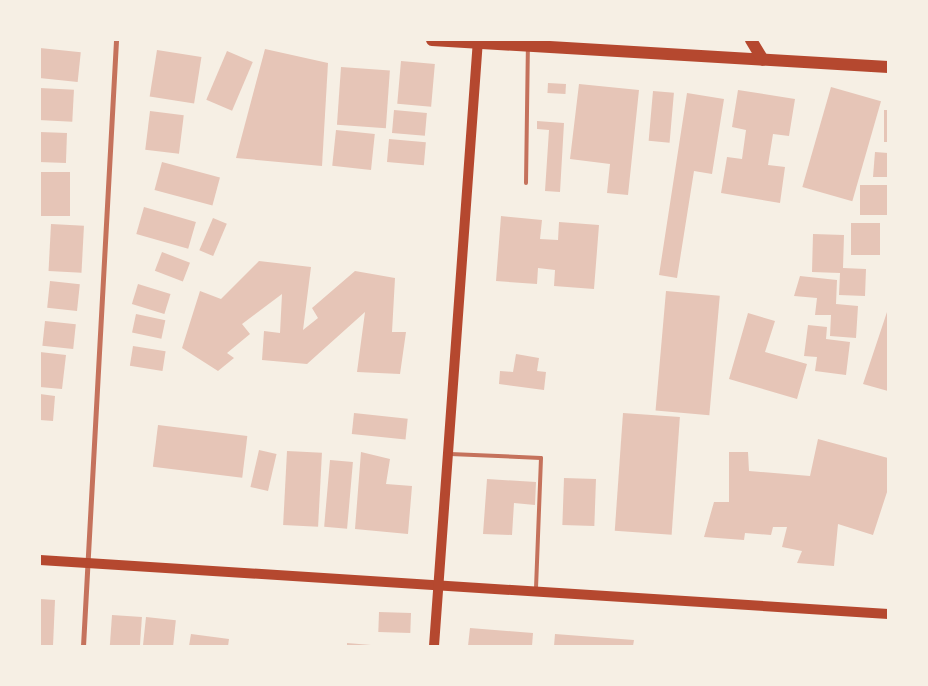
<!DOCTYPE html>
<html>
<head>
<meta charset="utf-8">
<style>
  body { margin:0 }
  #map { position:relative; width:928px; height:686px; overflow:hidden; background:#f6efe4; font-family:Overpass,sans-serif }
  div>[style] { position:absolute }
  .building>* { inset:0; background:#e6c5b7; transform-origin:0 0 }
  .service>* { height:4px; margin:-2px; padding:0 2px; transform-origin:2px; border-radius:2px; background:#c5725c }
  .minor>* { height:5px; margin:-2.5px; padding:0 2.5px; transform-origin:2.5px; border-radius:2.5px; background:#c5725c }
  .secondary>* { height:10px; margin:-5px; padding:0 5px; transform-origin:5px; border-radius:5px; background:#b5482f }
  .primary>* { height:12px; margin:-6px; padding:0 6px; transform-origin:6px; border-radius:6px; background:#b5482f }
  span { translate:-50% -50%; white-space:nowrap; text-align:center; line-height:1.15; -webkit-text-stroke:4px #f6efe4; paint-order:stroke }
  .frame { position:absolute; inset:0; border:41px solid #f6efe4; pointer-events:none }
</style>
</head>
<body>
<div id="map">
  <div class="building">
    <div style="left:40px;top:48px;width:41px;height:30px;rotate:6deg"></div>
    <div style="clip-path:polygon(265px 49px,328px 63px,322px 166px,236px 158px)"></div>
    <div style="left:157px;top:50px;width:45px;height:47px;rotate:9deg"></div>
    <div style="left:227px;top:51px;width:28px;height:53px;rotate:23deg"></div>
    <div style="left:401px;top:61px;width:34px;height:43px;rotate:5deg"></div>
    <div style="left:341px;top:67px;width:49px;height:58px;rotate:4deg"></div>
    <div style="left:548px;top:83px;width:18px;height:10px;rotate:3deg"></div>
    <div style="clip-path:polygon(579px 84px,639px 90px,628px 195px,607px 193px,610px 164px,570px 159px)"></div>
    <div style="left:831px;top:87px;width:52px;height:104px;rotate:16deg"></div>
    <div style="left:40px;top:88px;width:34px;height:32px;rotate:3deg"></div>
    <div style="clip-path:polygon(738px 90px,795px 99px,789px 136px,773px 134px,768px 165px,785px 167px,780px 203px,721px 193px,727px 157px,742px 159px,746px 130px,732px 127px)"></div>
    <div style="left:653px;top:91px;width:21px;height:50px;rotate:5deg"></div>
    <div style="clip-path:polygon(687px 93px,724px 99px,712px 174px,694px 171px,677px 278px,659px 275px)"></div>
    <div style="left:394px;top:110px;width:33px;height:23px;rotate:5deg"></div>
    <div style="left:884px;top:110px;width:4px;height:32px"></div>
    <div style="left:150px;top:111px;width:34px;height:39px;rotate:7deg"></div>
    <div style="clip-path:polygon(537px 121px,564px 123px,560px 192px,545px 191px,549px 130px,537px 129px)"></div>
    <div style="left:336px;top:130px;width:39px;height:36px;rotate:6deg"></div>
    <div style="left:40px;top:132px;width:27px;height:30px;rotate:2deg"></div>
    <div style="left:389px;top:139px;width:37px;height:23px;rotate:5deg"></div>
    <div style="clip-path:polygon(875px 152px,888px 153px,888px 177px,873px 177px)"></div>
    <div style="left:162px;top:162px;width:60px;height:29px;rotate:15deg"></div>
    <div style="left:40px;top:172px;width:30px;height:44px"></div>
    <div style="left:888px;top:185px;width:30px;height:28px;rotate:90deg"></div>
    <div style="left:144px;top:207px;width:54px;height:28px;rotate:16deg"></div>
    <div style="clip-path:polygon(501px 216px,542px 220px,540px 239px,558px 240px,559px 222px,599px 225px,594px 289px,554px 286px,555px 270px,538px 268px,537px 284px,496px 281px)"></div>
    <div style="left:213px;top:218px;width:15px;height:35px;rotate:23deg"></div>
    <div style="left:851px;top:223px;width:29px;height:32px"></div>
    <div style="left:51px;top:224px;width:33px;height:47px;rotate:3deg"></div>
    <div style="clip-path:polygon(813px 234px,844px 235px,843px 268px,866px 269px,865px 296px,839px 295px,840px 273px,812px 272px)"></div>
    <div style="left:162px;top:252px;width:30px;height:20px;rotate:21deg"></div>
    <div style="clip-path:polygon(259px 261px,311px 267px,303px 330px,318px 318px,312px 308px,355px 271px,395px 278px,392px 332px,406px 332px,400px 374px,357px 372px,365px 312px,307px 364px,262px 360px,264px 331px,280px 333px,282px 294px,242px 324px,250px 334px,227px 353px,234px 358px,218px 371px,182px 348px,200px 291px,221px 299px)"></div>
    <div style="clip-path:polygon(800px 276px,837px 280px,836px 304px,858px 306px,856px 338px,830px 336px,831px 315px,815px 315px,817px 298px,794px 296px)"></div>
    <div style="left:50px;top:281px;width:30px;height:27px;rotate:6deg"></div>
    <div style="left:138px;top:284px;width:34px;height:21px;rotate:17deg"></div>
    <div style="left:666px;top:291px;width:54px;height:120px;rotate:5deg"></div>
    <div style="clip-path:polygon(888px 309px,888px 391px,863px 384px)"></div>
    <div style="clip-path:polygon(748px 313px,775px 321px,765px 352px,807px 364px,797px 399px,729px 379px)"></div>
    <div style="left:136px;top:314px;width:30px;height:19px;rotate:12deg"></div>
    <div style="left:45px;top:321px;width:31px;height:25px;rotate:6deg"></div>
    <div style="clip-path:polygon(808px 325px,827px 327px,826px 339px,850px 342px,846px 375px,815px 371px,817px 357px,804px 356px)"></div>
    <div style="left:133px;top:346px;width:33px;height:20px;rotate:9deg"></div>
    <div style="clip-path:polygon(40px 352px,66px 355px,62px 389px,40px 387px)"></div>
    <div style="clip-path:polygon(516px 354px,539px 358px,537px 371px,546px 372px,544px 390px,499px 384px,500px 371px,513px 372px)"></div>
    <div style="clip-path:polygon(40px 394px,55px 396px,53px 421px,40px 420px)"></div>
    <div style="left:354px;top:413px;width:54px;height:21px;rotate:6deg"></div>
    <div style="left:623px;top:413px;width:57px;height:118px;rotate:4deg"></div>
    <div style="left:158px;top:425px;width:90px;height:42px;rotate:7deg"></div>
    <div style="clip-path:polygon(818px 439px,888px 458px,888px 489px,873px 535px,838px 524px,834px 566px,797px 563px,802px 551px,782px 547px,787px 527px,773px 527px,771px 535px,745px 533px,744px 540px,704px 537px,714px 502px,729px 502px,729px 452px,748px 452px,749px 471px,810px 476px)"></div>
    <div style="left:259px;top:450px;width:18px;height:38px;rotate:13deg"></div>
    <div style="left:287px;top:451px;width:35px;height:74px;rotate:3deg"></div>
    <div style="clip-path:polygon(361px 452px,390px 459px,386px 484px,412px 486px,408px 534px,355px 529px)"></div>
    <div style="left:330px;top:460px;width:23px;height:67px;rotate:5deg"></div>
    <div style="left:564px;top:478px;width:32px;height:47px;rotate:2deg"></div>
    <div style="clip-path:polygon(487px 479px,536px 482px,535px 505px,514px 503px,512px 535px,483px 534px)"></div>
    <div style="clip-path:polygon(40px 599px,55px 600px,53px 646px,40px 646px)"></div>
    <div style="left:379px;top:612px;width:32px;height:20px;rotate:2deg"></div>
    <div style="left:112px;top:615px;width:30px;height:31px;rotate:4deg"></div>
    <div style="left:146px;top:617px;width:30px;height:29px;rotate:6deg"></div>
    <div style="clip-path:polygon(470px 628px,533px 633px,532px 646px,468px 646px)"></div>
    <div style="clip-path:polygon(191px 634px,229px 639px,228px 646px,189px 646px)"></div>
    <div style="clip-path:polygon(555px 634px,634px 640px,633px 646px,554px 646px)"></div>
    <div style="clip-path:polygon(347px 643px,371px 645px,371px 646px,347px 646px)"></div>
  </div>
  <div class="service">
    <div style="left:526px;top:183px;width:135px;rotate:-89.2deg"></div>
    <div style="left:450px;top:454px;width:91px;rotate:2.5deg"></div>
    <div style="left:541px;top:458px;width:132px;rotate:92.2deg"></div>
  </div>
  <div class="minor">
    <div style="left:83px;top:646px;width:607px;rotate:-86.88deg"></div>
  </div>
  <div class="secondary">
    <div style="left:40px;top:560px;width:850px;rotate:3.64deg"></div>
    <div style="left:434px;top:646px;width:608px;rotate:-85.85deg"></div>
  </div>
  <div class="primary">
    <div style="left:432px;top:40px;width:457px;rotate:3.4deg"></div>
    <div style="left:751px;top:40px;width:23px;rotate:59deg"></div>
  </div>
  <div class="frame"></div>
</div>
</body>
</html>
